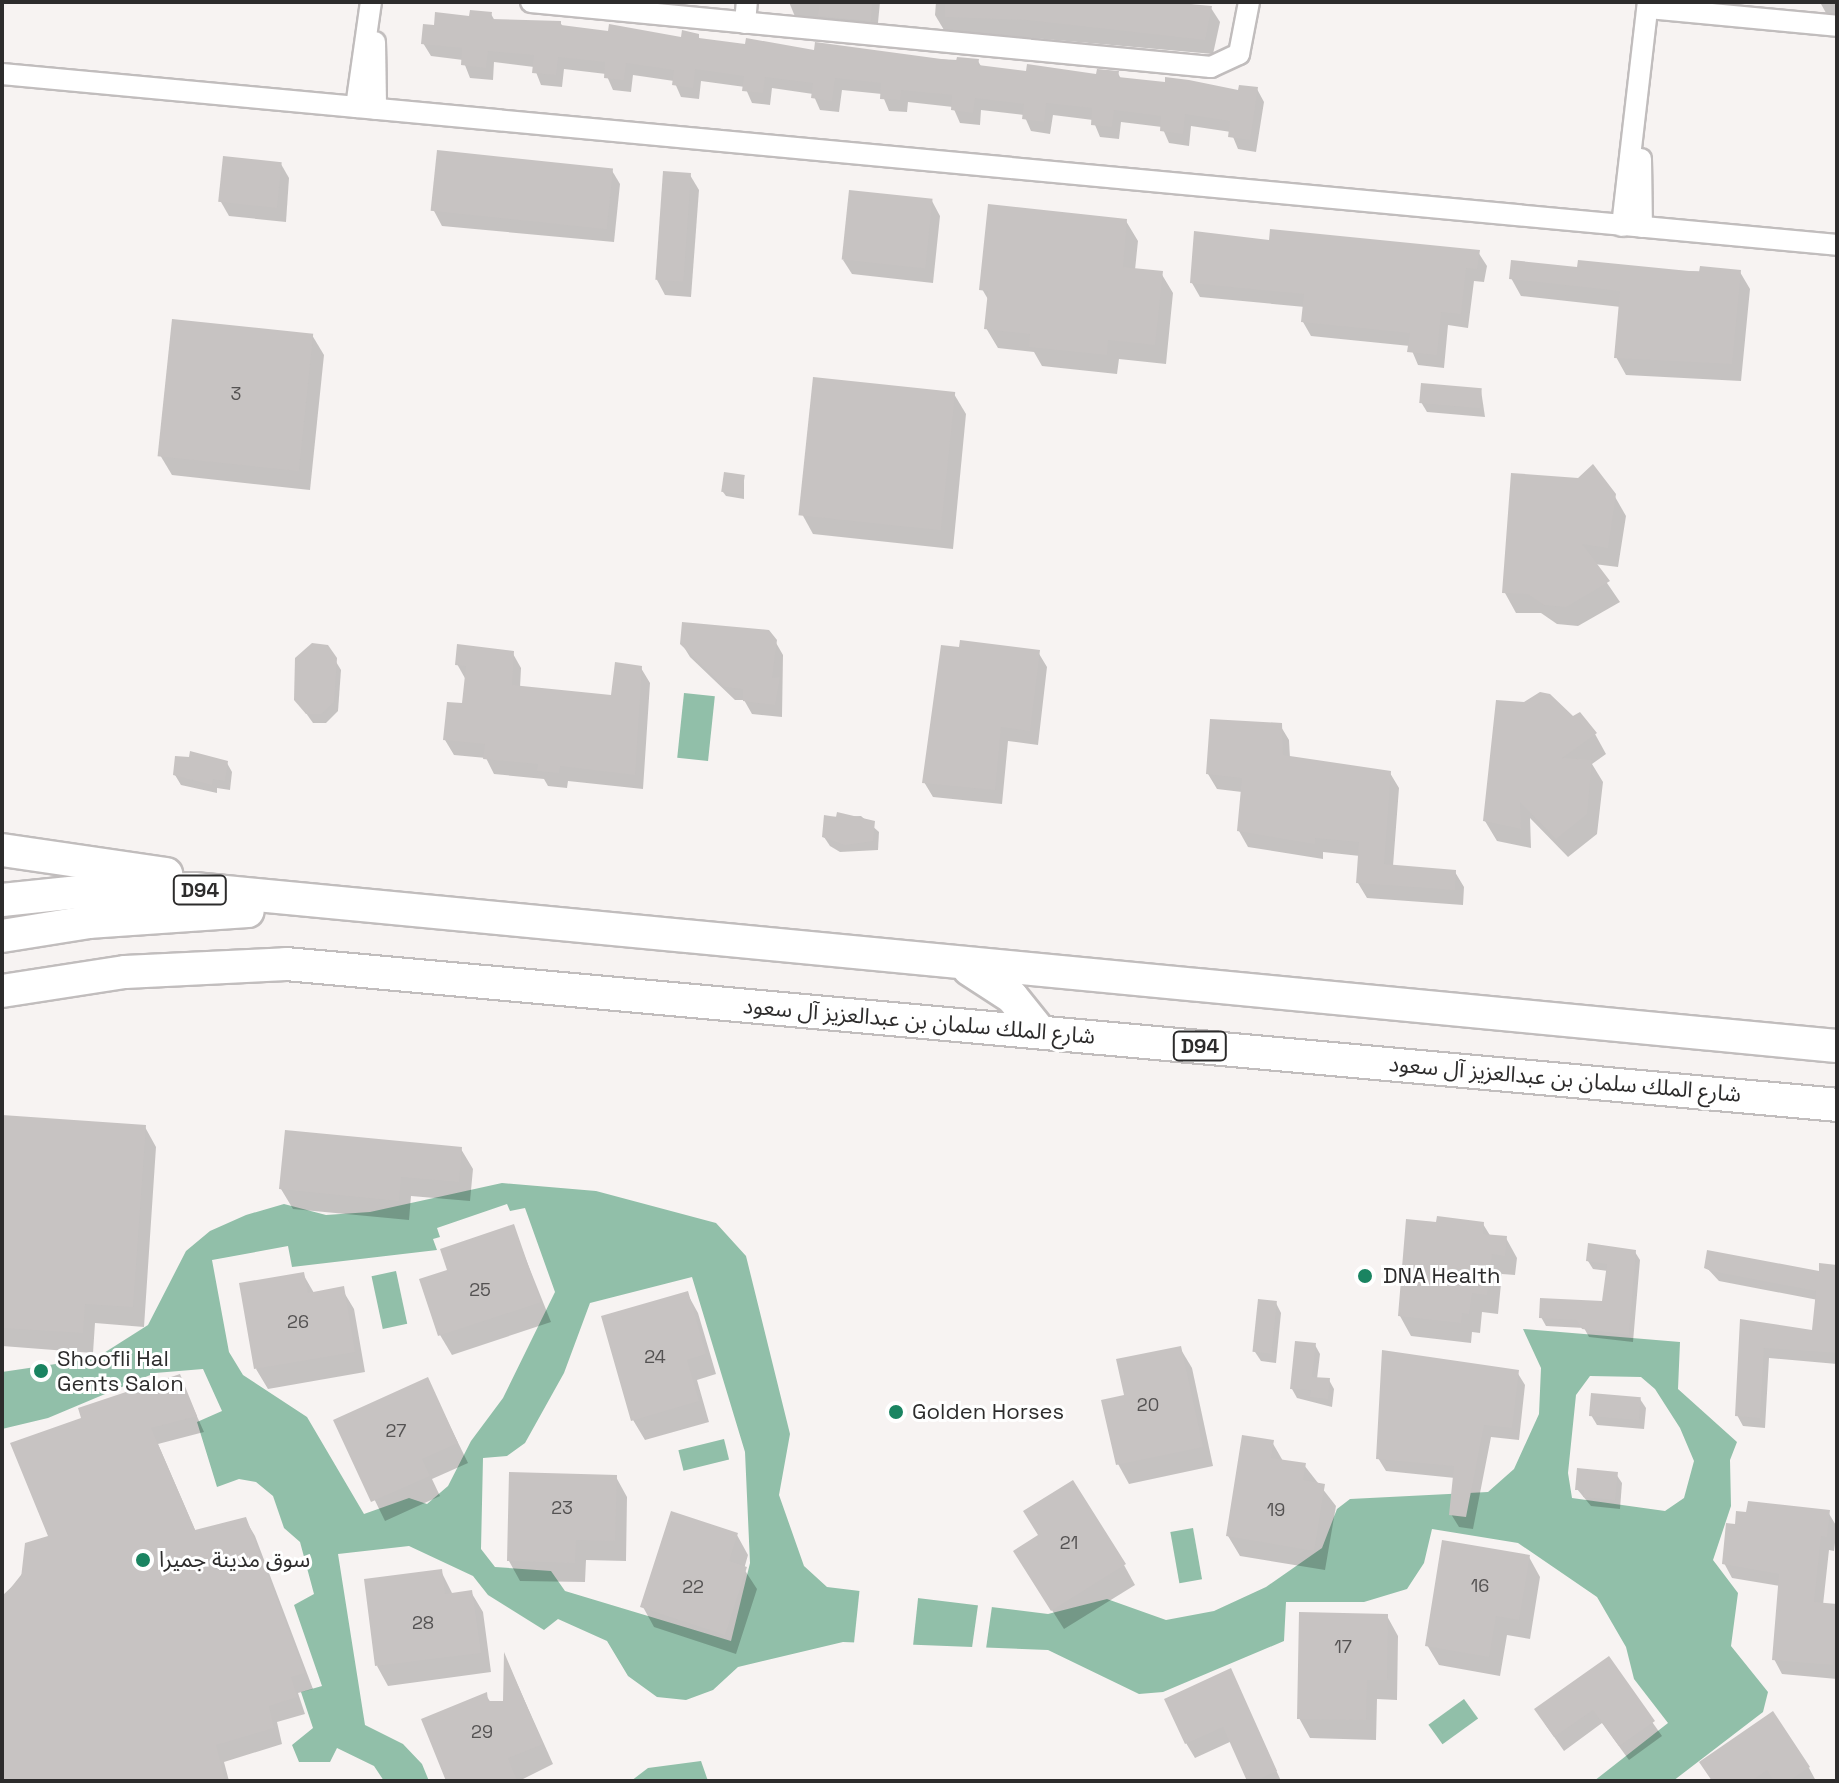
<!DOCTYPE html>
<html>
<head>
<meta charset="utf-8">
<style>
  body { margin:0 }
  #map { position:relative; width:1839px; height:1783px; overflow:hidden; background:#f7f3f2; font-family:"Space Grotesk","Noto Sans Arabic",sans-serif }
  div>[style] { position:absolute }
  .water>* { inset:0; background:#91bfa9; transform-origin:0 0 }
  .pier>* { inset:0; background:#f7f3f2; transform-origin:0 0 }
  .shadow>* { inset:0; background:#0003 }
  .building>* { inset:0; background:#c7c3c2; transform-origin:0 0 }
  .roads { filter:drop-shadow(2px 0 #c1bdbd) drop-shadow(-2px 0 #c1bdbd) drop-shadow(0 2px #c1bdbd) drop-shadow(0 -2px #c1bdbd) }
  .minor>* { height:20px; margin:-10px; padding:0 10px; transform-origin:10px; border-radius:10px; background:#fff }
  .primary>* { height:32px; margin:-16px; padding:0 16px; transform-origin:16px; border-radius:16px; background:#fff }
  .dots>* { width:22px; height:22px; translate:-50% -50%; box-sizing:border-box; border:4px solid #fff; border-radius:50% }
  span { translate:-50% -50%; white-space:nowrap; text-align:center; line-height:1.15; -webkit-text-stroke:6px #fff; paint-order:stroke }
  .number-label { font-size:18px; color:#545252 }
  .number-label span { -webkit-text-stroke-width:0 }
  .shield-label span { padding:2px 6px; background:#fff; border:2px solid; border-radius:6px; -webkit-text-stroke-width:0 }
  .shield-label { font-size:20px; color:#2d2c2c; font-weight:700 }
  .street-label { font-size:22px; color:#2d2c2c }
  .poi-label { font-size:22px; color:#2d2c2c }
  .left { translate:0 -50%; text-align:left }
  .frame { position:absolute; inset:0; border:4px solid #2d2c2c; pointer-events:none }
</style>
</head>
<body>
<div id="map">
  <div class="water">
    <div style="left:684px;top:693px;width:31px;height:65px;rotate:6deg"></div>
    <div style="clip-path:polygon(evenodd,502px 1183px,596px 1191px,716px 1223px,746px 1256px,790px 1434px,779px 1495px,804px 1566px,827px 1587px,1048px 1614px,1107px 1599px,1166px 1620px,1214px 1611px,1266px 1587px,1322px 1548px,1337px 1509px,1350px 1499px,1488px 1492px,1514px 1469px,1539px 1414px,1541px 1368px,1523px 1329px,1680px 1342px,1678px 1389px,1737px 1442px,1730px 1460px,1731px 1506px,1713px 1560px,1738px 1593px,1731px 1646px,1768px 1692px,1763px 1712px,1673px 1781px,1594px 1781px,1668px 1723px,1634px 1679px,1626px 1647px,1597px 1597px,1518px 1543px,1432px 1529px,1424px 1563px,1407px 1589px,1364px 1602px,1286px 1602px,1284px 1641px,1163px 1692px,1139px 1694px,1048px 1650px,843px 1642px,738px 1667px,713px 1690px,686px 1700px,657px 1697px,628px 1676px,607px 1641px,558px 1619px,544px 1630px,488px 1595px,473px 1576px,409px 1546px,338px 1554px,365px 1725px,403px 1744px,422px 1764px,429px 1781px,384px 1781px,374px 1766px,337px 1748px,330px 1762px,299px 1762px,292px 1745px,313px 1728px,301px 1692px,322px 1686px,294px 1605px,314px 1594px,300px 1542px,284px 1528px,273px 1496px,256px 1482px,239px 1479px,217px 1487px,197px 1422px,222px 1411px,203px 1369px,155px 1373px,48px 1418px,2px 1429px,2px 1372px,96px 1358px,148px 1325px,186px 1251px,210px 1231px,246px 1215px,284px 1204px,326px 1215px,370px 1212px,502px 1183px,507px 1204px,510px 1211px,525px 1208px,555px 1292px,503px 1398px,471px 1441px,448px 1486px,427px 1504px,409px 1498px,364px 1514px,307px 1417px,243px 1375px,229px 1352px,212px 1260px,288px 1246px,292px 1267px,437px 1250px,433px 1239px,440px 1237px,437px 1228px,507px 1204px,502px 1183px,692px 1277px,745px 1452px,750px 1563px,731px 1641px,565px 1591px,551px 1571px,495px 1567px,481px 1549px,483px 1458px,507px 1456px,525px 1443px,564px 1373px,590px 1303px,692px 1277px,502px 1183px,1590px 1376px,1641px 1377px,1655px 1389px,1680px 1428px,1694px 1461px,1684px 1498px,1665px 1511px,1572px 1498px,1568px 1473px,1576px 1395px,1590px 1376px)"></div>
    <div style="left:396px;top:1271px;width:54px;height:25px;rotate:78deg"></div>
    <div style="left:724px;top:1439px;width:21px;height:47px;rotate:76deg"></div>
    <div style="left:1193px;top:1528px;width:52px;height:23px;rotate:80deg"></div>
    <div style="left:1464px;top:1699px;width:24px;height:44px;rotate:54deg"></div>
    <div style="clip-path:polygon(701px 1761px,708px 1781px,631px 1781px,648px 1768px)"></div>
  </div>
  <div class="pier">
    <div style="left:860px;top:1586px;width:59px;height:61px;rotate:6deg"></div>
    <div style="left:979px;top:1598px;width:14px;height:53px;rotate:8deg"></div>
  </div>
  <div class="shadow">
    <div style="clip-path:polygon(789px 2px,880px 2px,877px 33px,796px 19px)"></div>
    <div style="clip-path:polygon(936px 2px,1177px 2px,1211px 8px,1220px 22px,1213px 54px,944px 30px,935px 15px)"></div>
    <div style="clip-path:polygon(1810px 2px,1837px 2px,1837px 14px,1826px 13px,1821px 4px)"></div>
    <div style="clip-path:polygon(491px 14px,495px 21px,560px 22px,563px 27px,682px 40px,698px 36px,701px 41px,816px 53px,978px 61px,982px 68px,1098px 77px,1118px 73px,1121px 79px,1240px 93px,1257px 89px,1264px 102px,1256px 152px,1238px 149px,1231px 132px,1191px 126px,1189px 146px,1169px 143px,1162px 127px,1121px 122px,1119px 139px,1100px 137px,1093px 120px,1053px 115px,1050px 134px,1031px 131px,1024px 115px,981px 110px,980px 125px,960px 123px,953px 107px,908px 102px,907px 112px,889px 111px,882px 94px,842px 90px,839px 112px,820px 110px,813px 94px,772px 88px,770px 105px,752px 103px,745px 87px,701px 81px,699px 99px,681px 97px,674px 81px,633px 75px,631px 92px,613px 90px,606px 74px,564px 69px,562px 87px,541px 85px,534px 67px,494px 62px,493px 80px,470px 78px,463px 60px,431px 56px,423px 43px,436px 27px)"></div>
    <div style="clip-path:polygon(281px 164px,289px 178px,286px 222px,229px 216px,221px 202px)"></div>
    <div style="clip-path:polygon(611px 169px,620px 184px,614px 242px,442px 226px,434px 211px)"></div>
    <div style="clip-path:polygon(690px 175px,699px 190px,691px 297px,665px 295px,657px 280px)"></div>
    <div style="clip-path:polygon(932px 201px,940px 216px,933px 283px,852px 274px,843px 260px)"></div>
    <div style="clip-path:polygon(1126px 221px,1138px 241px,1135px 270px,1161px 273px,1173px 293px,1166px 364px,1119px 359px,1117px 374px,1042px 366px,1034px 352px,998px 348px,986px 328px,989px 301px,982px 289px)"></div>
    <div style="clip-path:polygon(1478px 252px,1487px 266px,1484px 282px,1474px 281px,1468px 328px,1448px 325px,1444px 368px,1418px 365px,1410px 346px,1311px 336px,1303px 322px,1305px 307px,1200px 297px,1192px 283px)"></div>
    <div style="clip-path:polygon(1579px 269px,1740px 272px,1750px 289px,1741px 381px,1626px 375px,1616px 357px,1621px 307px,1521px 296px,1511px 278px)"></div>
    <div style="clip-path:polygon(312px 335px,324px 355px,310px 490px,172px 475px,160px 455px)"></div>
    <div style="clip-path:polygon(1481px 390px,1485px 417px,1427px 412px,1421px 402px)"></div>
    <div style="clip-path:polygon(954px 394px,966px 414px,953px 549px,813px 534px,802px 514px)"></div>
    <div style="clip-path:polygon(744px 477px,744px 499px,726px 496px,723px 492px)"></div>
    <div style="clip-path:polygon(1614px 495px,1626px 516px,1618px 567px,1594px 564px,1620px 602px,1578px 626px,1557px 624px,1541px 613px,1516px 613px,1505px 593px)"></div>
    <div style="clip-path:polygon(775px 641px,783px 655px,782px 717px,752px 714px,744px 700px,735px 700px,690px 657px,682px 644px)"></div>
    <div style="clip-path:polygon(327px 647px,341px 670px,338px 711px,326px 723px,313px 723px,296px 699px)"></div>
    <div style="clip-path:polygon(512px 652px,521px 668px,520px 688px,613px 698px,641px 668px,650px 683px,643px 789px,568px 781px,567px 788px,548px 786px,544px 779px,494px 774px,486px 758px,454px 755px,445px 740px,464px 706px,466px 680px,457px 664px)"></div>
    <div style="clip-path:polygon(1038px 652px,1047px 667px,1038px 745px,1008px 741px,1002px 804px,933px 797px,924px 782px)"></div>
    <div style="clip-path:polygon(1573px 718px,1595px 734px,1606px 754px,1592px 764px,1603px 782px,1597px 834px,1568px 857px,1530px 818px,1531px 848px,1497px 841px,1485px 821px)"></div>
    <div style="clip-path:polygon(1280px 725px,1289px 740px,1290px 758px,1390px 773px,1399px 788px,1393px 866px,1455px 872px,1464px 887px,1463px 905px,1367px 898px,1358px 883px,1360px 856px,1323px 852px,1323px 859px,1248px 847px,1239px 831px,1242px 792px,1217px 789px,1208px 774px)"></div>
    <div style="clip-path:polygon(227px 763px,232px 772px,230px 790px,217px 788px,217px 793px,181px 785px,175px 775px)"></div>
    <div style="clip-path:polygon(861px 816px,879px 832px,878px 850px,840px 852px,830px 846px,824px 837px,826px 817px)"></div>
    <div style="clip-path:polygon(2px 1117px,145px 1127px,156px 1147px,144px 1327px,95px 1323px,93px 1353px,2px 1346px)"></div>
    <div style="clip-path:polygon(461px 1149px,473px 1169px,470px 1201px,411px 1196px,409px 1220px,293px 1209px,281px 1189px)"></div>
    <div style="clip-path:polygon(1408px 1221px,1483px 1224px,1491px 1237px,1506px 1238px,1517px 1258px,1515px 1275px,1502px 1274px,1498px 1314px,1482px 1312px,1480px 1333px,1472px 1332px,1471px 1343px,1411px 1336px,1400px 1316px)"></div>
    <div style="clip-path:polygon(513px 1227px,551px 1322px,452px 1355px,440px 1335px,449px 1271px)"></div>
    <div style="clip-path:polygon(1635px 1252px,1640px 1260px,1633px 1342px,1589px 1337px,1584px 1328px,1546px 1326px,1541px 1317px,1603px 1303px,1608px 1271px,1593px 1269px,1588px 1261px)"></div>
    <div style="clip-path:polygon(1837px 1266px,1837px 1364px,1769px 1358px,1765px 1428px,1743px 1426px,1737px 1415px,1742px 1321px,1814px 1332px,1818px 1300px,1719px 1281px,1706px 1267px,1820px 1274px)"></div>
    <div style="clip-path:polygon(303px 1274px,314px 1293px,342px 1289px,354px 1309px,365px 1372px,268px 1389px,256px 1369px)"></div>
    <div style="clip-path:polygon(687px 1293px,698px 1313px,716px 1374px,697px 1380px,709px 1422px,645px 1440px,633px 1420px)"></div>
    <div style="clip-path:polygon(1276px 1303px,1281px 1313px,1276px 1363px,1261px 1361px,1255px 1352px)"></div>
    <div style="clip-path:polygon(1315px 1345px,1320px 1354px,1317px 1379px,1329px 1380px,1334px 1389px,1332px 1407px,1297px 1398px,1292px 1389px)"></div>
    <div style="clip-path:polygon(1180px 1348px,1192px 1368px,1213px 1466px,1129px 1484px,1118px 1464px,1127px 1397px)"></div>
    <div style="clip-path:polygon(1517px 1372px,1525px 1385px,1519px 1440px,1491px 1437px,1473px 1529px,1459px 1527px,1451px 1514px,1455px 1478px,1386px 1471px,1378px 1458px)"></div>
    <div style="clip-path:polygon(179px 1376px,204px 1432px,158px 1444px,196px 1532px,245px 1519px,255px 1536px,313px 1689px,298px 1693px,305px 1714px,277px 1722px,282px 1744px,224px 1762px,229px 1781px,2px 1781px,2px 1599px,51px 1537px,84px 1419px)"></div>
    <div style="clip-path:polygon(427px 1379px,468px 1463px,432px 1479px,440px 1496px,385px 1521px,336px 1421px)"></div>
    <div style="clip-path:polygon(1640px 1399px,1646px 1408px,1644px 1429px,1597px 1425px,1591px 1415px)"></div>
    <div style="clip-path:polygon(1272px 1442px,1283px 1461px,1304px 1465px,1336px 1506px,1325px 1570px,1240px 1556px,1228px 1536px)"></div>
    <div style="clip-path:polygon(1616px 1474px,1622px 1483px,1620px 1509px,1591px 1506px,1577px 1489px)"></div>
    <div style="clip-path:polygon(616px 1477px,627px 1497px,626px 1561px,586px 1560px,585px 1582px,520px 1581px,509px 1561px)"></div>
    <div style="clip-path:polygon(1828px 1512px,1837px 1527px,1834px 1551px,1829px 1550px,1823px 1605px,1837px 1606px,1837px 1679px,1782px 1674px,1774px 1659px,1780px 1586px,1732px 1578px,1724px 1563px,1736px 1526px)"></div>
    <div style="clip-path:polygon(737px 1535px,748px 1555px,744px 1569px,757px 1589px,736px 1654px,654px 1627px,643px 1607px)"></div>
    <div style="clip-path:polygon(1529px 1557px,1540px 1577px,1530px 1639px,1507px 1635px,1500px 1676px,1439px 1665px,1427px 1645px)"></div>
    <div style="clip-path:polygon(1124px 1565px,1135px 1585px,1064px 1629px,1027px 1571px)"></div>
    <div style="clip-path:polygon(441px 1571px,453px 1595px,471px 1592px,483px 1612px,491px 1672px,388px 1686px,377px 1666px)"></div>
    <div style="clip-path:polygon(1387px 1616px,1398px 1636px,1397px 1700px,1377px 1699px,1376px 1740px,1310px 1738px,1299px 1718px)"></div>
    <div style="clip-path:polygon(506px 1659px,553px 1764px,519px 1781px,449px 1781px,486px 1695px,491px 1703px,505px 1702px)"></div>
    <div style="clip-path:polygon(1608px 1659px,1662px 1736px,1629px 1760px,1602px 1723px,1564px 1751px,1545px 1724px)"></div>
    <div style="clip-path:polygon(1238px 1686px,1281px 1781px,1250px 1781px,1232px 1741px,1195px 1758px,1186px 1743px)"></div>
    <div style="clip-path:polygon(1702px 1762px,1809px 1768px,1816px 1781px,1714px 1781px)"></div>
  </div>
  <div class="building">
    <div style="clip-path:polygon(820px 2px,872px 2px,871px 21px,818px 16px)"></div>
    <div style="clip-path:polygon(945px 2px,1167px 2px,1212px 6px,1205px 40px,1027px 20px,945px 17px)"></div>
    <div style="clip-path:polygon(470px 10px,492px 12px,491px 19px,561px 21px,561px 25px,608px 31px,609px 24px,681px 37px,682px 30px,699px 34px,699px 38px,745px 44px,746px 38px,814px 50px,815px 42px,956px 61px,957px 57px,979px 59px,978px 65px,1026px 71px,1027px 64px,1096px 74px,1097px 69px,1119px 71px,1118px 77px,1165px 82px,1165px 77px,1189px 80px,1238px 90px,1239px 85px,1258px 87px,1250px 140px,1228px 137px,1230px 121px,1185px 114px,1183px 134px,1160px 131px,1161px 116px,1114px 110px,1112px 127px,1091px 125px,1092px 108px,1046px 103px,1044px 122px,1022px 119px,1024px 104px,975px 98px,973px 113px,951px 110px,952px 95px,901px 90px,900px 100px,880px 99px,881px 83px,835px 78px,832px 101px,811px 98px,813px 83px,765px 77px,763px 93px,742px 91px,744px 76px,695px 69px,693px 88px,672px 85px,674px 70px,626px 63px,624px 80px,604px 78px,605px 62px,558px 57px,556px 75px,532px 73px,534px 55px,488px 51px,486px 68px,461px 65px,462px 48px,421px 44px,423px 24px,434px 25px,435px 12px,469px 16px)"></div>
    <div style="left:437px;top:150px;width:177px;height:61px;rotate:6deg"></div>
    <div style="left:223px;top:156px;width:59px;height:46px;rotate:6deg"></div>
    <div style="left:663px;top:171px;width:28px;height:109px;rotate:4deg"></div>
    <div style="left:849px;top:190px;width:84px;height:70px;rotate:6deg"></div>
    <div style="clip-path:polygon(988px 204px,1127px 219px,1123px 267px,1163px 271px,1155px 345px,1108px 340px,1107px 355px,1029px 347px,1030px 334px,984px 329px,988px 291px,979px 290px)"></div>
    <div style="clip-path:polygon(1270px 229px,1480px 250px,1477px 269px,1466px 268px,1461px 314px,1441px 312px,1437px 355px,1407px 352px,1410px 333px,1301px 322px,1304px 294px,1190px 283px,1194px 231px,1269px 240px)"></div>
    <div style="clip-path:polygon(1511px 260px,1577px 267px,1578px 260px,1699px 272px,1700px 266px,1741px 270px,1732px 364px,1614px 358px,1620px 291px,1509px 279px)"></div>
    <div style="left:172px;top:319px;width:142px;height:138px;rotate:6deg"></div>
    <div style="left:813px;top:377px;width:143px;height:139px;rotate:6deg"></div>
    <div style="left:1421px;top:383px;width:61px;height:20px;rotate:5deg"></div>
    <div style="clip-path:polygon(1593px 464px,1616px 494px,1608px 548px,1582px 544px,1610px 581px,1566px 607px,1544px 605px,1528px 594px,1502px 593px,1511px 473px,1578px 478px)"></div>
    <div style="left:724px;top:472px;width:21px;height:20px;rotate:8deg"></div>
    <div style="clip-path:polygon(682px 622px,769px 630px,777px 640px,772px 678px,780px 677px,775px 705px,743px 701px,743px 689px,725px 687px,680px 644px)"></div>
    <div style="clip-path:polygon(960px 640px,1040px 650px,1030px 731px,1001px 727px,995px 790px,922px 783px,941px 645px,959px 647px)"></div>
    <div style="clip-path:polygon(312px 643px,328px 645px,337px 658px,334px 702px,321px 714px,306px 714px,294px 700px,295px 658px)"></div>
    <div style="clip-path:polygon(457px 644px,514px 651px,512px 685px,611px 695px,615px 662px,642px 666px,635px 775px,560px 766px,559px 773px,537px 771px,538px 764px,483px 759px,485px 744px,443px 740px,447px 702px,462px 703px,466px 666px,455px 665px)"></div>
    <div style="clip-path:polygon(1540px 692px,1550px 694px,1573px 716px,1580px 712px,1597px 733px,1562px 758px,1592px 760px,1587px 814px,1556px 839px,1520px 802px,1521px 829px,1483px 821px,1496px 700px,1524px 702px)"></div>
    <div style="clip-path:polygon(1210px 719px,1282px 723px,1283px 755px,1391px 771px,1384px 864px,1456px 870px,1455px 890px,1356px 883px,1359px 842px,1315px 838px,1315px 844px,1237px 831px,1242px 778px,1206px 774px)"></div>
    <div style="clip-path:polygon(190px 751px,228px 761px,225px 781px,213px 779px,212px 785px,173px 775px,175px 756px,189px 757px)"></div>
    <div style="clip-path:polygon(837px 812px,875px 821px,873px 841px,845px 845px,822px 837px,824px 815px,836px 817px)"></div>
    <div style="clip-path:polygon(2px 1115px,146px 1125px,133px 1307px,85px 1304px,83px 1333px,2px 1328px)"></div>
    <div style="clip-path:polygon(285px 1130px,462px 1147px,459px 1182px,401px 1177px,399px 1201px,279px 1189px)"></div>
    <div style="clip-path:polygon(1437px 1216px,1484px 1222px,1483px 1234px,1507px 1236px,1505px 1256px,1492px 1254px,1487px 1295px,1472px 1293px,1469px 1314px,1462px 1313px,1461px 1323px,1398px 1316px,1406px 1219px,1436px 1222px)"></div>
    <div style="clip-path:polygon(514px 1224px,541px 1302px,438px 1336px,419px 1279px,447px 1270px,440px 1249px)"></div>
    <div style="clip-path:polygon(1588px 1243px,1636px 1250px,1629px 1335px,1582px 1329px,1577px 1320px,1539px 1318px,1540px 1298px,1602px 1301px,1607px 1264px,1586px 1261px)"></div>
    <div style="clip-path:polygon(1707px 1250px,1819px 1271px,1819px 1263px,1837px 1265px,1837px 1353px,1764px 1348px,1760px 1418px,1735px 1416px,1740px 1319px,1812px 1330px,1816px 1291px,1711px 1271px,1704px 1268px)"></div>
    <div style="clip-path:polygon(304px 1272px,308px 1293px,344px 1286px,355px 1352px,254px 1369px,239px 1283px)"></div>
    <div style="clip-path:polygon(688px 1291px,706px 1354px,687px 1360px,699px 1401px,631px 1421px,601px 1316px)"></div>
    <div style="left:1258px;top:1299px;width:19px;height:53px;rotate:6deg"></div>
    <div style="clip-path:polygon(1295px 1341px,1316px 1343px,1312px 1377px,1330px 1378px,1328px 1399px,1310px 1397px,1311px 1390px,1290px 1389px)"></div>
    <div style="clip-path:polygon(1181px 1346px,1203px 1447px,1116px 1465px,1101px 1400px,1124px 1395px,1116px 1359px)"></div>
    <div style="clip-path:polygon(1382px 1350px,1519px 1370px,1512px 1428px,1484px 1425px,1466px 1517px,1449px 1515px,1454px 1466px,1376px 1459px)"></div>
    <div style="clip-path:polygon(180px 1374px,197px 1416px,151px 1428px,195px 1530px,246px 1517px,305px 1673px,291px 1677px,297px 1697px,269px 1706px,274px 1728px,216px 1745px,225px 1781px,2px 1781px,2px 1596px,21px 1578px,25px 1543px,48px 1536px,10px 1443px,81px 1418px,78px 1408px)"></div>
    <div style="clip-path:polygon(428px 1377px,458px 1443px,422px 1459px,430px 1476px,371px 1502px,333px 1420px)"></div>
    <div style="left:1591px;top:1393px;width:50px;height:23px;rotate:5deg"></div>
    <div style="clip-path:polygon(1242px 1435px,1274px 1440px,1271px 1458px,1306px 1463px,1303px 1480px,1325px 1484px,1314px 1551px,1226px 1536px)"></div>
    <div style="clip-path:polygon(1577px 1468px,1618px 1472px,1615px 1500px,1583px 1497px,1584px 1490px,1575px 1490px)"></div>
    <div style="clip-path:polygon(509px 1472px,617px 1475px,615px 1541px,576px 1540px,575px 1563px,507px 1561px)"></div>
    <div style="clip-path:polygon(1073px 1480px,1126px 1564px,1051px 1611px,1013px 1551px,1038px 1535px,1023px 1511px)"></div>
    <div style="clip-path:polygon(1748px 1501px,1830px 1510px,1827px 1537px,1821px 1536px,1814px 1602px,1837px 1604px,1833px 1665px,1772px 1660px,1779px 1574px,1722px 1564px,1726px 1523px,1735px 1524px,1736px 1511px,1746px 1512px)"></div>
    <div style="clip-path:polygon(671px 1511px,738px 1533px,729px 1561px,747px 1567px,725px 1635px,640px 1607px)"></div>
    <div style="clip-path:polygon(1442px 1540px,1530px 1555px,1519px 1620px,1496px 1616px,1489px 1657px,1425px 1646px)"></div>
    <div style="clip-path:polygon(442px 1569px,445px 1594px,472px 1590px,481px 1653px,375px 1666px,364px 1579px)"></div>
    <div style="clip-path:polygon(1299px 1612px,1388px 1614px,1387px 1680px,1367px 1680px,1366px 1720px,1297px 1719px)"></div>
    <div style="clip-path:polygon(504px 1652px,543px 1744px,508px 1758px,517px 1781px,446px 1781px,421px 1719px,487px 1692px,488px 1701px,503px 1701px)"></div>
    <div style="clip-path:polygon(1609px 1656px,1655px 1721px,1619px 1746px,1593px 1710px,1554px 1737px,1534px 1709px)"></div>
    <div style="clip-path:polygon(1231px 1668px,1277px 1771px,1255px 1781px,1247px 1781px,1223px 1727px,1185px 1744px,1164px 1699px)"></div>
    <div style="clip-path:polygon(1773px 1711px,1810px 1767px,1789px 1781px,1774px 1781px,1767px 1770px,1751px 1781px,1712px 1781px,1699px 1762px)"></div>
  </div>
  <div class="roads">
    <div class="minor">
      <div style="left:531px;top:2px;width:683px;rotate:5.46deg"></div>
      <div style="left:1211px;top:67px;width:31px;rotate:-25deg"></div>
      <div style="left:1239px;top:54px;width:53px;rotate:-79.1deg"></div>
      <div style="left:1648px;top:8px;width:190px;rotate:5.4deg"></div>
      <div style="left:745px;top:23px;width:21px;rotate:-85deg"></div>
      <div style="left:375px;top:42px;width:67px;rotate:89.1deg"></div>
      <div style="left:2px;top:74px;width:1843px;rotate:5.32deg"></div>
      <div style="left:356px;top:107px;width:106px;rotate:-81.9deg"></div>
      <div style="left:1641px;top:159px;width:68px;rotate:89.2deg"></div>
      <div style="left:1622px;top:226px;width:226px;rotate:-83.4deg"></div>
    </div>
    <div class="primary">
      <div style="left:2px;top:850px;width:166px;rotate:8.3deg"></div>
      <div style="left:2px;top:900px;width:85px;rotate:-6deg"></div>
      <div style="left:87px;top:891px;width:107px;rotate:-1.1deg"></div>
      <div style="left:194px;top:889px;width:1650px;rotate:5.46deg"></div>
      <div style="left:2px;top:936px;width:87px;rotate:-9.2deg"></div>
      <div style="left:88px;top:922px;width:160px;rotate:-3.9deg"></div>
      <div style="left:969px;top:969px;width:51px;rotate:33.1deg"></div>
      <div style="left:1012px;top:997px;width:45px;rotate:51.3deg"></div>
      <div style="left:2px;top:991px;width:124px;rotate:-8.8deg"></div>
      <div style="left:125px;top:972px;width:161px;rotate:-2.8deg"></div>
      <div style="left:286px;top:964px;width:1557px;rotate:5.19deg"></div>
    </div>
  </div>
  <div class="dots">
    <div style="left:1365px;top:1276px;background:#1a8461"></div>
    <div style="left:41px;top:1371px;background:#1a8461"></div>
    <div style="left:896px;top:1412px;background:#1a8461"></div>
    <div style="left:143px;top:1560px;background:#1a8461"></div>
  </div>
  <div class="number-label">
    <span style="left:236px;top:394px">3</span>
    <span style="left:480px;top:1290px">25</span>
    <span style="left:298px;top:1322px">26</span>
    <span style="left:655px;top:1357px">24</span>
    <span style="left:1148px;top:1405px">20</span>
    <span style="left:396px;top:1431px">27</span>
    <span style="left:562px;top:1508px">23</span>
    <span style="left:1276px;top:1510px">19</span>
    <span style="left:1069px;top:1543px">21</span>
    <span style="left:1480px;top:1586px">16</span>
    <span style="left:693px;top:1587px">22</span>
    <span style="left:423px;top:1623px">28</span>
    <span style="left:1343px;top:1647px">17</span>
    <span style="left:482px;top:1732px">29</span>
  </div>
  <div class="shield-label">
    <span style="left:200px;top:890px">D94</span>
    <span style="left:1200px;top:1046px">D94</span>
  </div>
  <div class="street-label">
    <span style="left:919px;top:1021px;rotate:5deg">شارع الملك سلمان بن عبدالعزيز آل سعود</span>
    <span style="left:1565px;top:1079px;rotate:5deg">شارع الملك سلمان بن عبدالعزيز آل سعود</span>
  </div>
  <div class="poi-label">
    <span class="left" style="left:1383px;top:1276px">DNA Health</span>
    <span class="left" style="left:57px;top:1371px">Shoofli Hal<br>Gents Salon</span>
    <span class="left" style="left:912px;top:1412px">Golden Horses</span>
    <span class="left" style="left:159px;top:1560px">سوق مدينة جميرا</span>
  </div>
  <div class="frame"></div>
</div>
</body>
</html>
